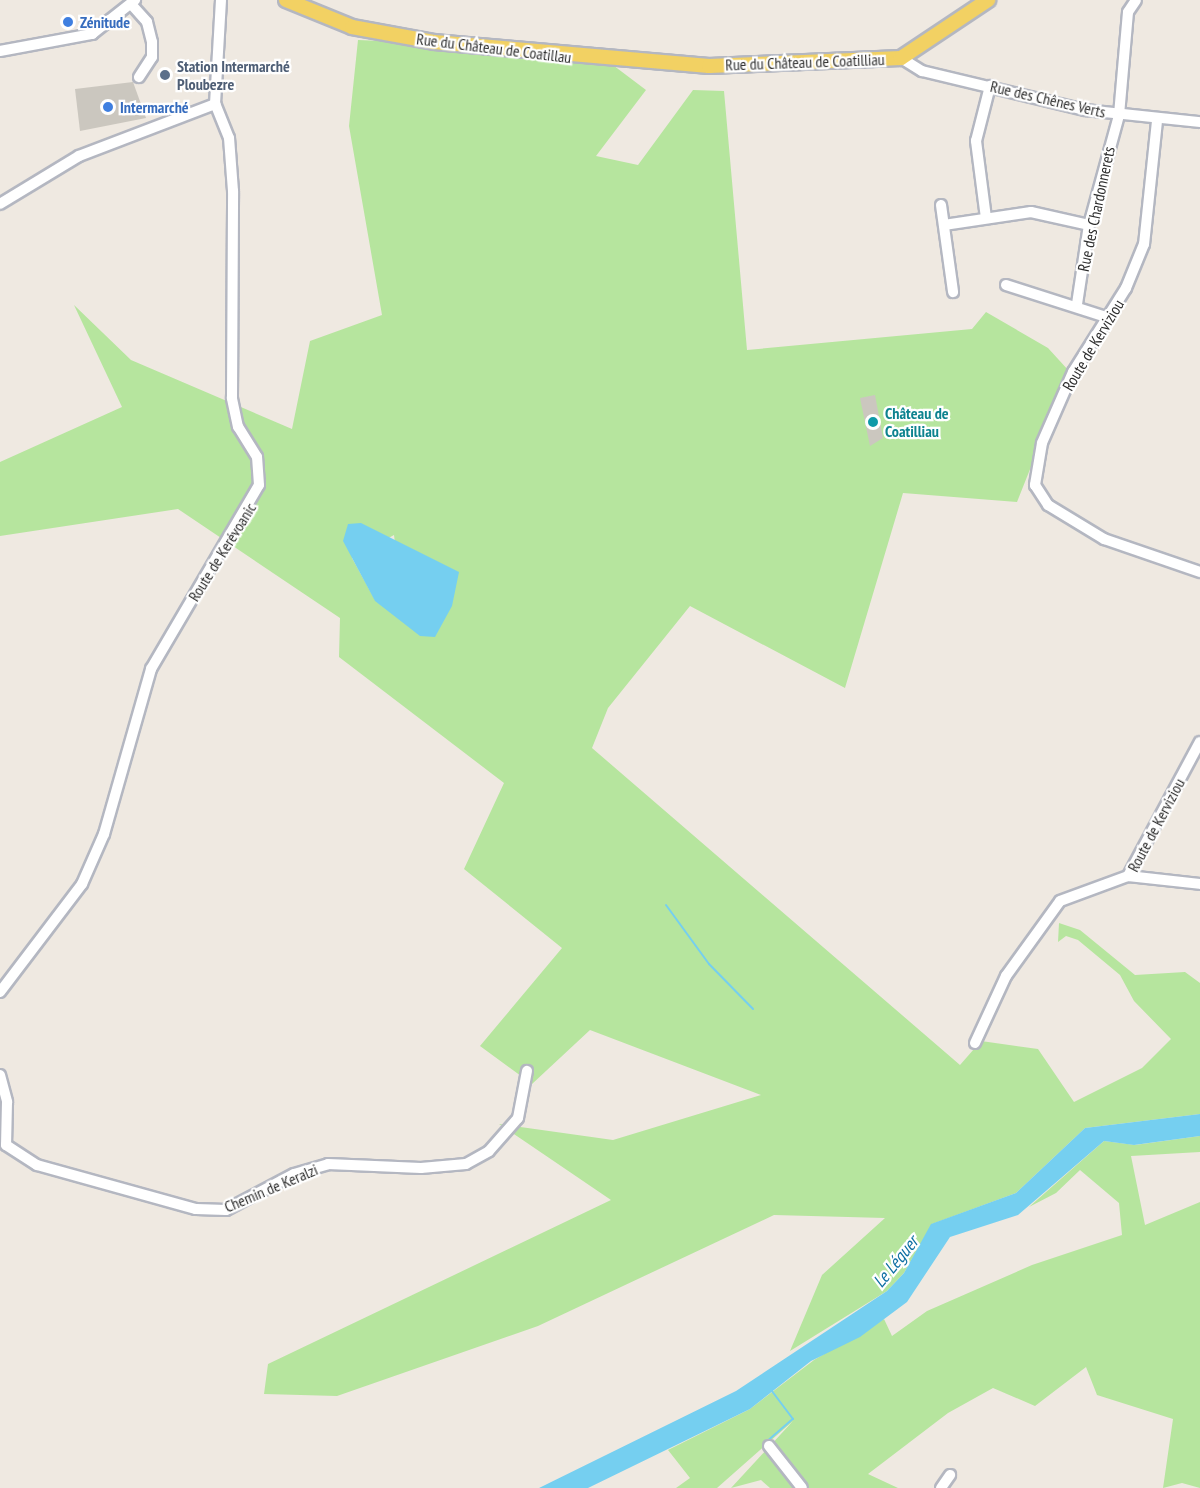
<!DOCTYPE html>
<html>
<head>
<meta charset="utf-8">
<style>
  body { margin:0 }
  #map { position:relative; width:1200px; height:1488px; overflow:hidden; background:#efe9e1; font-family:"PT Sans Narrow",sans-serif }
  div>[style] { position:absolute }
  .green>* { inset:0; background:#b6e59e }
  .water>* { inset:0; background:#75cff0 }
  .stream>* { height:2px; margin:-1px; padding:0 1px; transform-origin:1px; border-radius:1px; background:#75cff0 }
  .building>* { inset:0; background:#cbc7bf }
  .roads { filter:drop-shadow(2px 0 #b4b7c1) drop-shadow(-2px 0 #b4b7c1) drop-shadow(0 2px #b4b7c1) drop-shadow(0 -2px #b4b7c1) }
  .minor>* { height:10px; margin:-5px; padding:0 5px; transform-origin:5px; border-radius:5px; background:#fff }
  .major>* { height:14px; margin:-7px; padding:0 7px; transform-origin:7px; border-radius:7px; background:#f2d163 }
  .dots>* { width:16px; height:16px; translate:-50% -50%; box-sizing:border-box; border:3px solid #fff; border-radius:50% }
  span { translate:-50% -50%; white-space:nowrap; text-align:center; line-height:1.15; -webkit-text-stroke:4.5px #fff; paint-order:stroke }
  .shop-label { font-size:16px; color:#366cbe; font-weight:700 }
  .left { translate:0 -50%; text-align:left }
  .street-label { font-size:16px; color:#2e2e2e }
  .service-label { font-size:16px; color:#4e5e75; font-weight:700 }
  .culture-label { font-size:16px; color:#0d838f; font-weight:700 }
  .water-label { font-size:18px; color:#0d6fa3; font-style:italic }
</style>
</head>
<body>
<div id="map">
  <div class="green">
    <div style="clip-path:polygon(evenodd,358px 40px,593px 50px,646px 90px,596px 156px,638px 165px,693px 90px,724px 91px,747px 350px,972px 329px,986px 312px,1048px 348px,1069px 371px,1017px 502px,903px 493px,845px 688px,690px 606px,608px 708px,592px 748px,960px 1065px,981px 1041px,1038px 1049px,1074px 1102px,1142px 1068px,1171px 1039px,1134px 1001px,1120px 975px,1078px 940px,1066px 936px,1058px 942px,1059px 923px,1080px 930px,1135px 975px,1185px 972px,1200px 983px,1200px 1114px,1085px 1128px,1016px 1193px,932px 1224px,904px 1273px,887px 1291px,790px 1351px,822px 1275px,885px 1218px,774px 1215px,538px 1326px,337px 1396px,264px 1394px,268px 1364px,611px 1200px,499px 1124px,613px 1140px,761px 1095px,590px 1030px,532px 1084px,480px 1046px,562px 948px,464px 869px,504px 783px,339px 657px,340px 618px,178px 509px,0 536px,0 462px,122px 407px,74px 305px,131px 360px,292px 429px,310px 341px,382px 315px,349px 126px,358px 40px,394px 535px,395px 543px,405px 548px,411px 628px,375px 600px,352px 558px,394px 535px)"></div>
    <div style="clip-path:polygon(1200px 1136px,1200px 1152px,1131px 1156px,1145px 1225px,1200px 1202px,1200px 1488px,1182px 1483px,1163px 1488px,1173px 1419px,1097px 1395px,1086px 1367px,1035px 1406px,993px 1388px,948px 1413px,868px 1474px,898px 1488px,770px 1488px,761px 1480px,731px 1488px,793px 1421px,717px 1488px,676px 1488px,690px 1478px,668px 1450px,750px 1409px,814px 1360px,884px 1319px,892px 1336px,927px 1311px,1032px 1265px,1122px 1235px,1119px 1203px,1080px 1170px,1056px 1193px,1029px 1207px,1104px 1141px,1135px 1145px)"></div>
  </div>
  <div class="water">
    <div style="clip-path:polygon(361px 523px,459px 572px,452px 606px,435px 637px,420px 636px,375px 601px,343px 541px,348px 524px)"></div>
    <div style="clip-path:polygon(1200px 1114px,1200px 1136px,1134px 1145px,1104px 1141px,1018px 1215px,950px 1237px,907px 1302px,860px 1337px,811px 1361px,750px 1409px,588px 1488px,539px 1488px,736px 1391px,887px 1291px,904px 1273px,931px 1224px,1016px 1193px,1085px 1128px)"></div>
  </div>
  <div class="stream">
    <div style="left:666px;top:905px;width:73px;rotate:53.9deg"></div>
    <div style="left:709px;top:964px;width:63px;rotate:45.6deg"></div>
    <div style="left:765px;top:1443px;width:37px;rotate:-41deg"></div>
    <div style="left:793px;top:1419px;width:36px;rotate:-127deg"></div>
    <div style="left:768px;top:1454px;width:21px;rotate:49deg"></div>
  </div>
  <div class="building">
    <div style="clip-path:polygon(133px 82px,146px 118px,80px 131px,75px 89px)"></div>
    <div style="clip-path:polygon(875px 395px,883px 438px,870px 446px,860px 398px)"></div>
  </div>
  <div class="roads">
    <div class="minor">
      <div style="left:131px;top:4px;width:24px;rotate:48deg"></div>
      <div style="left:147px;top:22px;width:21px;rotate:76deg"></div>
      <div style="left:152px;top:42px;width:15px;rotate:90deg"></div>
      <div style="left:152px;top:57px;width:24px;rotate:123deg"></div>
      <div style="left:0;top:51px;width:94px;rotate:-10.5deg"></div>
      <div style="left:92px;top:34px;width:55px;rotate:-38.3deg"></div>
      <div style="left:901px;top:58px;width:25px;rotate:32deg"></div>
      <div style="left:922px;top:71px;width:168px;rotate:13.5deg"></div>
      <div style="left:1085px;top:110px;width:116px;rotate:6deg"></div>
      <div style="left:1157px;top:121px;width:124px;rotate:96deg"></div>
      <div style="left:1144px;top:244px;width:48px;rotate:112.2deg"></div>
      <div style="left:1126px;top:288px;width:99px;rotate:122.2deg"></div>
      <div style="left:1073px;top:372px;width:77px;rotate:113.6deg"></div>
      <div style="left:1042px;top:443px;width:43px;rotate:99.5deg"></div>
      <div style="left:1035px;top:485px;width:24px;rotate:57deg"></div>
      <div style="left:1048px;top:505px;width:66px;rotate:31.3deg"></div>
      <div style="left:1104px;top:539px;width:102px;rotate:19deg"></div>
      <div style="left:0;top:204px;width:92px;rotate:-31.3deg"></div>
      <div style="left:79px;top:156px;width:146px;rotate:-20.9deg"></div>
      <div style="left:941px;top:205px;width:88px;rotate:82.1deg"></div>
      <div style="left:986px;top:218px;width:78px;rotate:-97.4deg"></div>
      <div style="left:976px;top:141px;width:57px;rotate:-75.7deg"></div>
      <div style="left:944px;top:225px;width:88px;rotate:-8.5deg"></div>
      <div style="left:1031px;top:212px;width:59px;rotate:12.6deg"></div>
      <div style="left:1006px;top:285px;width:105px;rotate:17.7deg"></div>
      <div style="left:1077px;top:304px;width:80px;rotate:-81.4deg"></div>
      <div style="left:1089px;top:225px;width:114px;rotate:-74.7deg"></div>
      <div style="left:1119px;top:115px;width:103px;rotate:-85deg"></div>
      <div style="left:1128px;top:12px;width:14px;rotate:-56deg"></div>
      <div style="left:1128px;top:876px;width:152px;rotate:-61.8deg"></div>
      <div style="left:0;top:992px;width:136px;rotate:-52.8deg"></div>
      <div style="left:82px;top:884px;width:55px;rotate:-66.3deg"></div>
      <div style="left:104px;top:834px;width:172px;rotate:-74.1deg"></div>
      <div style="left:151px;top:669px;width:213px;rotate:-59.6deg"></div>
      <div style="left:259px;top:485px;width:28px;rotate:-94deg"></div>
      <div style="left:257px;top:457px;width:36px;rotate:-122deg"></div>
      <div style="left:238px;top:427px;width:30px;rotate:-102deg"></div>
      <div style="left:232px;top:398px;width:207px;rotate:-89.7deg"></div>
      <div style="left:233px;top:191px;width:53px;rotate:-94.3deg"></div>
      <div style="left:229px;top:138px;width:37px;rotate:-112deg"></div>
      <div style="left:215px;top:104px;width:104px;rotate:-86.7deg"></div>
      <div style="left:975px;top:1043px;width:74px;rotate:-65.2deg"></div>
      <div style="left:1006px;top:976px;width:92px;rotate:-54.2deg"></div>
      <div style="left:1060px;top:901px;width:72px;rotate:-20.2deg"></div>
      <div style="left:1128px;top:876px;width:72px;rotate:6.3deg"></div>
      <div style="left:0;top:1075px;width:28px;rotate:75deg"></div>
      <div style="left:7px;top:1102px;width:43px;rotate:91.3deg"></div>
      <div style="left:6px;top:1145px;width:37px;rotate:33deg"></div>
      <div style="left:37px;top:1165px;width:165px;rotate:15.5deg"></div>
      <div style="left:196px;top:1209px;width:30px;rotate:2deg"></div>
      <div style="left:226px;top:1210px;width:77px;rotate:-27.9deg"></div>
      <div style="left:294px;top:1174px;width:35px;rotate:-16deg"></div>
      <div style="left:328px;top:1164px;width:93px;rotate:2.5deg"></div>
      <div style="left:421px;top:1168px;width:45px;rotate:-5.1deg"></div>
      <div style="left:466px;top:1164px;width:26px;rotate:-29deg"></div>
      <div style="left:489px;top:1151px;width:44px;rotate:-48.7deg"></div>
      <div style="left:518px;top:1118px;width:48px;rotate:-79.2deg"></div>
      <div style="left:769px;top:1446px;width:53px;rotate:51.8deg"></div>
      <div style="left:941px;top:1488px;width:16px;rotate:-55deg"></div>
    </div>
    <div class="major">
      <div style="left:286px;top:0;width:71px;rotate:22.2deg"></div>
      <div style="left:352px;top:27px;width:83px;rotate:10.4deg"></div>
      <div style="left:434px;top:42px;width:276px;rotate:5deg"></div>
      <div style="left:709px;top:66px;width:192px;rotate:-2.4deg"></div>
      <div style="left:901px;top:58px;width:105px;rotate:-33.7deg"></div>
    </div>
  </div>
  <div class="dots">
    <div style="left:68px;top:22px;background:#3f7fe0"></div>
    <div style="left:165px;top:75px;background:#5c6f8a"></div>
    <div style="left:108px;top:107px;background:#3f7fe0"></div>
    <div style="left:873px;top:422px;background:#0f9aa8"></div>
  </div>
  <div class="shop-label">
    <span class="left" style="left:80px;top:22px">Zénitude</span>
    <span class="left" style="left:120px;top:107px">Intermarché</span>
  </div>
  <div class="street-label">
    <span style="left:494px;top:48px;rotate:7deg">Rue du Château de Coatillau</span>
    <span style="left:805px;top:62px;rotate:-2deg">Rue du Château de Coatilliau</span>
    <span style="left:1048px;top:99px;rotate:13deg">Rue des Chênes Verts</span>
    <span style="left:1096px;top:209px;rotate:-78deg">Rue des Chardonnerets</span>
    <span style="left:1093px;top:345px;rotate:-59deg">Route de Kerviziou</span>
    <span style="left:222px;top:552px;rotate:-58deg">Route de Kerévoanic</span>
    <span style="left:1156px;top:825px;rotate:-62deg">Route de Kerviziou</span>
    <span style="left:271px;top:1188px;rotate:-23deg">Chemin de Keralzi</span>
  </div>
  <div class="service-label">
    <span class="left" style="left:177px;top:75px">Station Intermarché<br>Ploubezre</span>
  </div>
  <div class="culture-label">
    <span class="left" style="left:885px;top:422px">Château de<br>Coatilliau</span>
  </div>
  <div class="water-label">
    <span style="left:896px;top:1262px;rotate:-51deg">Le Léguer</span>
  </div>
</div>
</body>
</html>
